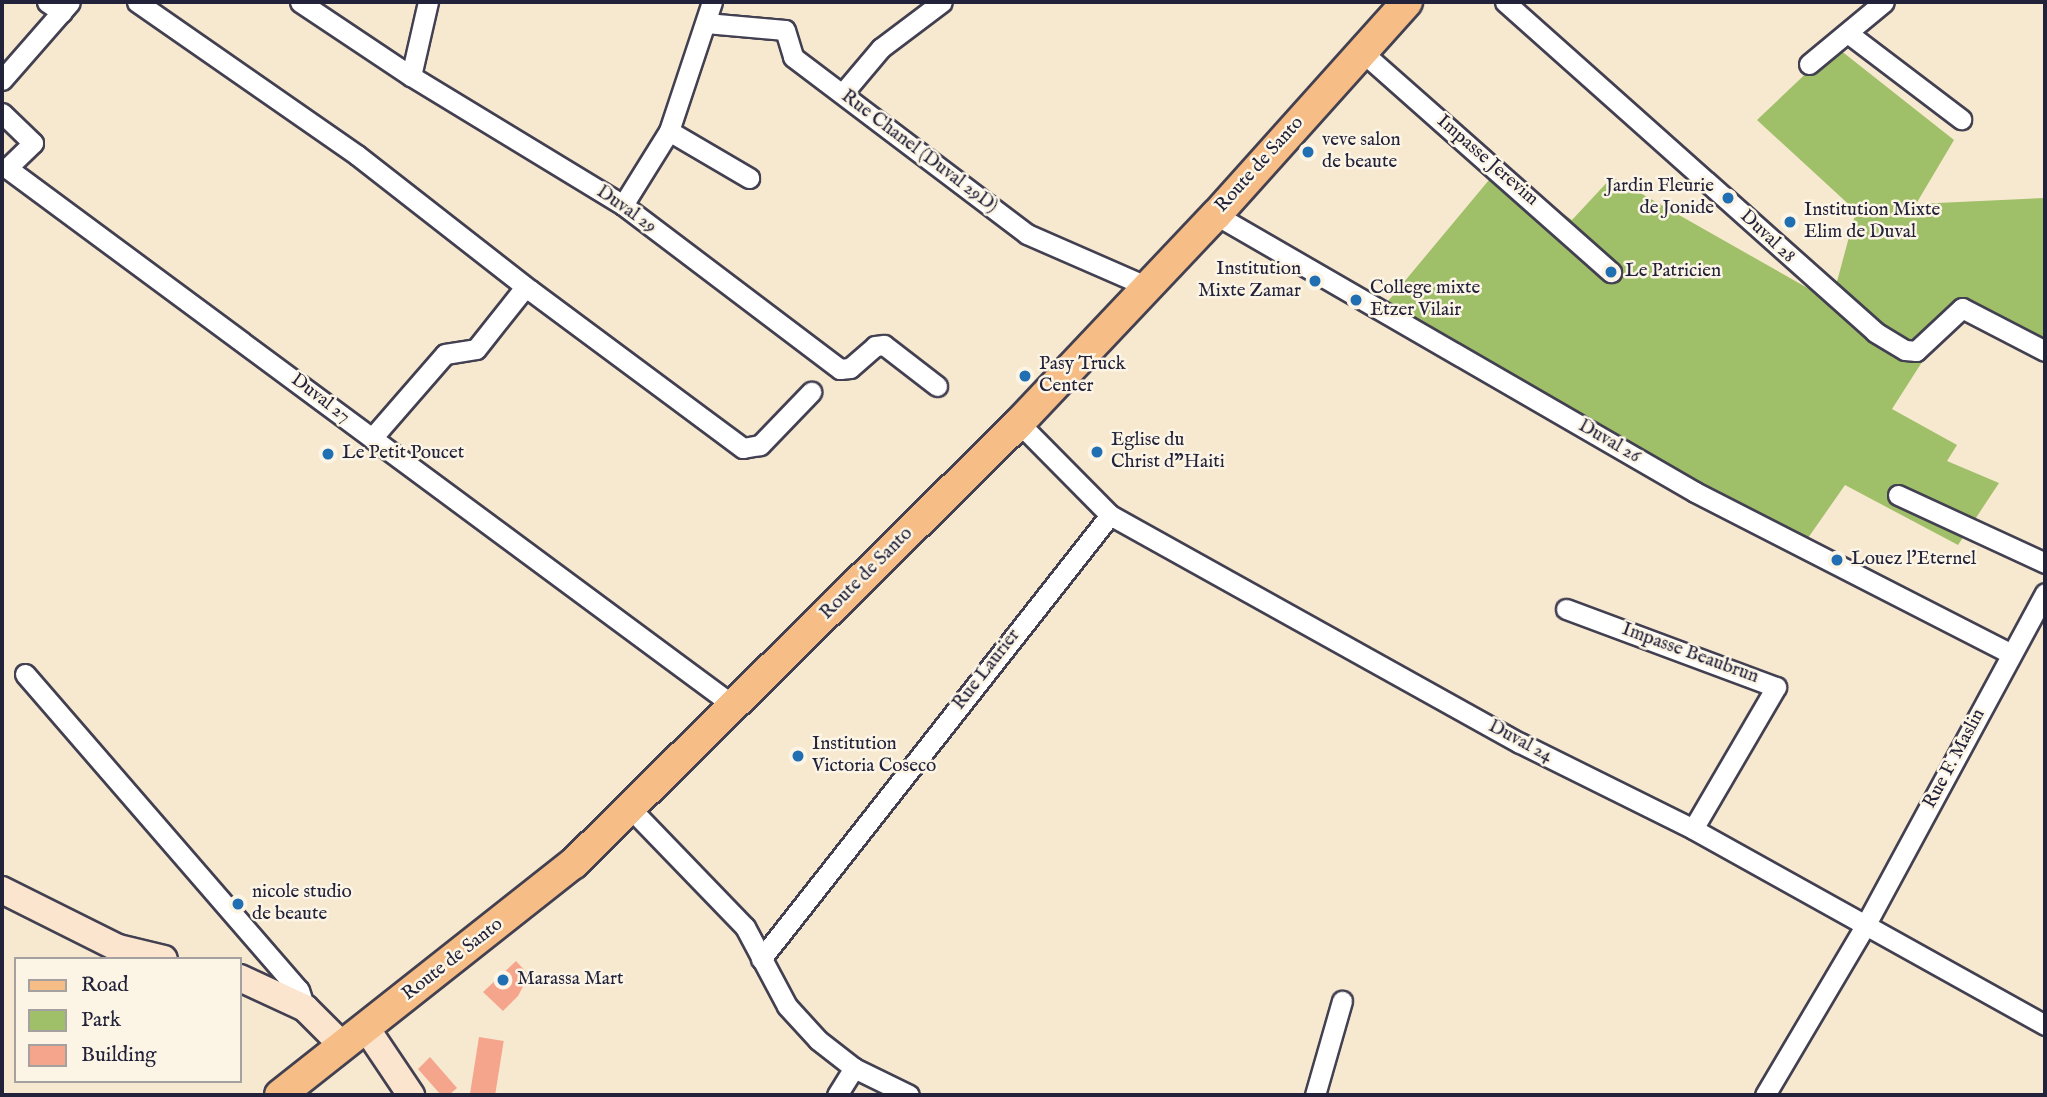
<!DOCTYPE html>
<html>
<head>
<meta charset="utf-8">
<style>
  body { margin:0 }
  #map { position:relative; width:2047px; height:1097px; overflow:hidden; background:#f7e8d0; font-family:"IM FELL English",serif }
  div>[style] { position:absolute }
  .green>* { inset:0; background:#9fbf68 }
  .building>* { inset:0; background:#f5a58c; transform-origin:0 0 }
  .roads { filter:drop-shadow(2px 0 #424051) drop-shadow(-2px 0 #424051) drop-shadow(0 2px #424051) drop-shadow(0 -2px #424051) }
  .street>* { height:19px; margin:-9.5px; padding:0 9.5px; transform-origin:9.5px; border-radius:9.5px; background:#fff }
  .secondary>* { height:26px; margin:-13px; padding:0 13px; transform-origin:13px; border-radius:13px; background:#fbe5cf }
  .primary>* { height:30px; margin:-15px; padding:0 15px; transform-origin:15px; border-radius:15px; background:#f6be86 }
  .dots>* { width:19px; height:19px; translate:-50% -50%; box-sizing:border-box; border:4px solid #fcf5e5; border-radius:50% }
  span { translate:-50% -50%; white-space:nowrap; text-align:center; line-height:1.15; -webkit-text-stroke:5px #fcf5e5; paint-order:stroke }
  .poi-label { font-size:19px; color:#22223b }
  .left { translate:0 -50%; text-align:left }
  .right { translate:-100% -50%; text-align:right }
  .street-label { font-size:19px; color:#22223b }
  .frame { position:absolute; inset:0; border:4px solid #22223b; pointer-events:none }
  .legend { position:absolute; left:14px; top:957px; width:228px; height:126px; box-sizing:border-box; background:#fcf5e5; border:2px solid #a5a1a1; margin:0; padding:9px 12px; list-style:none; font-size:21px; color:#22223b }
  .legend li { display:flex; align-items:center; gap:14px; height:35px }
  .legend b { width:35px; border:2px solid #a5a1a1 }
</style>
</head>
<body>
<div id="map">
  <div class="green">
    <div style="clip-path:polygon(1835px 46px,1954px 140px,1916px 204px,2045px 198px,2045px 346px,1971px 304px,1945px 326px,1892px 409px,1957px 445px,1947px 461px,1999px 483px,1958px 545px,1845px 485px,1808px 538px,1379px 312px,1499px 168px,1572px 220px,1612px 177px,1827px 299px,1835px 289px,1856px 211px,1757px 120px)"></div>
  </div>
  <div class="building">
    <div style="clip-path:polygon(516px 961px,529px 975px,518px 996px,503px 1011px,483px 992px)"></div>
    <div style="left:479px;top:1037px;width:25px;height:58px;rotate:9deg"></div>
    <div style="clip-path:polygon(430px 1057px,457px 1088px,449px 1095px,441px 1095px,418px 1069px)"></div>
  </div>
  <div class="roads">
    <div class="street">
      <div style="left:47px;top:2px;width:18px;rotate:34deg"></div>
      <div style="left:137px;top:2px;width:268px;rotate:34.8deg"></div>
      <div style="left:357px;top:155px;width:219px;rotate:38deg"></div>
      <div style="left:300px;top:2px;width:133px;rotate:33.7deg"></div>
      <div style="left:411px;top:76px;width:248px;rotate:31.3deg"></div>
      <div style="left:623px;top:205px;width:272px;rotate:37.1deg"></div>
      <div style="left:840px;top:369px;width:10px;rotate:-6deg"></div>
      <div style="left:850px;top:368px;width:33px;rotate:-41deg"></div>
      <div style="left:875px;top:346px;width:9px;rotate:-6deg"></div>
      <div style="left:884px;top:345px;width:67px;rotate:37.7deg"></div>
      <div style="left:1505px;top:2px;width:496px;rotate:41.7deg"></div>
      <div style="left:1875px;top:332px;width:35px;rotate:31deg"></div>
      <div style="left:1905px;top:350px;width:11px;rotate:5deg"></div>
      <div style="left:1916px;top:351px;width:63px;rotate:-43.1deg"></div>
      <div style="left:1962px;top:308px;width:93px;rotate:27.4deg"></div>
      <div style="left:706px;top:23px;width:79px;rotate:5.1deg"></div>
      <div style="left:785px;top:30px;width:28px;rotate:73deg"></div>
      <div style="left:793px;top:57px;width:293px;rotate:37.1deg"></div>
      <div style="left:1027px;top:234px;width:130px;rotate:23.6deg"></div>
      <div style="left:1849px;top:34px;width:141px;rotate:37.2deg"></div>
      <div style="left:1361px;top:51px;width:334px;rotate:41.5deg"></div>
      <div style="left:1809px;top:64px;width:97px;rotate:-39.6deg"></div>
      <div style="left:411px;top:76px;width:76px;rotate:-77.1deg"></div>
      <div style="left:2px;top:80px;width:103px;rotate:-48.9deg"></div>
      <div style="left:843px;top:93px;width:59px;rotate:-49.8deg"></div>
      <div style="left:881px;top:48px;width:76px;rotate:-37deg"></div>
      <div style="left:2px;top:113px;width:43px;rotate:44.1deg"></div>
      <div style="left:33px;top:143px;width:36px;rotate:136deg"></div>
      <div style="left:7px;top:168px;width:904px;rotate:36.5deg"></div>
      <div style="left:669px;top:131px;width:93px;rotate:30.4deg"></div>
      <div style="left:623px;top:205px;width:87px;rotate:-58.1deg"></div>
      <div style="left:669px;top:131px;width:136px;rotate:-71.6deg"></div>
      <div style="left:1216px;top:215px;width:553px;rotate:30.04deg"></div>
      <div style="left:1695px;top:492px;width:355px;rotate:27.1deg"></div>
      <div style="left:1019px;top:423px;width:129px;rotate:45.3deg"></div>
      <div style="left:1110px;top:515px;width:469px;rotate:29.1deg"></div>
      <div style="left:1520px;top:743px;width:193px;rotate:26.4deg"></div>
      <div style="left:1693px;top:829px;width:403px;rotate:29.1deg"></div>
      <div style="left:372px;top:438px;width:111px;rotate:-49deg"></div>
      <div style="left:445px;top:354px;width:31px;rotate:-9deg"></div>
      <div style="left:476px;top:349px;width:74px;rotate:-51.6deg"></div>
      <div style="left:522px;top:291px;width:8px;rotate:-7deg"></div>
      <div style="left:530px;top:290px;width:265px;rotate:36.6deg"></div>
      <div style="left:743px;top:448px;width:17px;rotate:-10deg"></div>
      <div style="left:760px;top:445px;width:74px;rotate:-46.1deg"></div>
      <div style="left:1898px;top:495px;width:162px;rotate:24.8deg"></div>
      <div style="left:1566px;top:609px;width:224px;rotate:20.4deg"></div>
      <div style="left:1776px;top:687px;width:164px;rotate:120.3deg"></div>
      <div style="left:25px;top:674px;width:418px;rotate:49.1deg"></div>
      <div style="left:299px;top:990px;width:19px;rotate:72deg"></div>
      <div style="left:630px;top:808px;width:165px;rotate:46deg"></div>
      <div style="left:745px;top:927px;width:89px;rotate:62deg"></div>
      <div style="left:787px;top:1006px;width:46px;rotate:47.6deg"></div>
      <div style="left:818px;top:1040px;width:46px;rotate:37.9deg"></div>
      <div style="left:854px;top:1068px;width:61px;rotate:26.1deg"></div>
      <div style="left:761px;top:959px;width:565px;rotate:-51.83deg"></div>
      <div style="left:837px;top:1095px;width:32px;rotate:-58deg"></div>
      <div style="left:1315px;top:1095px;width:98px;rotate:-74deg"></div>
      <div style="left:1765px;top:1095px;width:199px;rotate:-59.4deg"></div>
      <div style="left:1866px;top:924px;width:376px;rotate:-61.6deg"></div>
    </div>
    <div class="secondary">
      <div style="left:2px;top:890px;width:130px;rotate:26.6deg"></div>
      <div style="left:118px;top:948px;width:47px;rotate:13.4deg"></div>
      <div style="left:240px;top:978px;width:72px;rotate:24.8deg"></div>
      <div style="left:305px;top:1008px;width:51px;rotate:45deg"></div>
      <div style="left:366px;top:1028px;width:81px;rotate:56.1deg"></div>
    </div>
    <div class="primary">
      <div style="left:280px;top:1095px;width:373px;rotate:-38.3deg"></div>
      <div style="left:573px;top:864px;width:627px;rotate:-44.68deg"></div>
      <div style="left:1019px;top:423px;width:286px;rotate:-46.6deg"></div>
      <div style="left:1216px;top:215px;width:286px;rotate:-48.1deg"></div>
    </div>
  </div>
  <div class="dots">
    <div style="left:1308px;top:152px;background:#1f6fb2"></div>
    <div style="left:1728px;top:198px;background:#1f6fb2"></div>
    <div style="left:1790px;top:222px;background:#1f6fb2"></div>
    <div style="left:1611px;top:272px;background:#1f6fb2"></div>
    <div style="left:1315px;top:281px;background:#1f6fb2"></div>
    <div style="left:1356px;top:300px;background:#1f6fb2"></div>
    <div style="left:1025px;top:376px;background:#1f6fb2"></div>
    <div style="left:1097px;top:452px;background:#1f6fb2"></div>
    <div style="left:328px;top:454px;background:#1f6fb2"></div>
    <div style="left:1837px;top:560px;background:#1f6fb2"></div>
    <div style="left:798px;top:756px;background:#1f6fb2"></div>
    <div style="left:238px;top:904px;background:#1f6fb2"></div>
    <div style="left:503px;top:980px;background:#1f6fb2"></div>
  </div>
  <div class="poi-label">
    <span class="left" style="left:1322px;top:152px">veve salon<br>de beaute</span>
    <span class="right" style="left:1714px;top:198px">Jardin Fleurie<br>de Jonide</span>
    <span class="left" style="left:1804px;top:222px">Institution Mixte<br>Elim de Duval</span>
    <span class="right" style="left:1301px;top:281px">Institution<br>Mixte Zamar</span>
    <span class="left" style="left:1625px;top:272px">Le Patricien</span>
    <span class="left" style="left:1370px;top:300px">College mixte<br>Etzer Vilair</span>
    <span class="left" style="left:1039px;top:376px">Pasy Truck<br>Center</span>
    <span class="left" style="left:1111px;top:452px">Eglise du<br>Christ d"Haiti</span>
    <span class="left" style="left:342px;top:454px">Le Petit Poucet</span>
    <span class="left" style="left:1851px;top:560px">Louez l'Eternel</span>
    <span class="left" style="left:812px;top:756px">Institution<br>Victoria Coseco</span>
    <span class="left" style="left:252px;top:904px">nicole studio<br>de beaute</span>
    <span class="left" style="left:517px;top:980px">Marassa Mart</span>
  </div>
  <div class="street-label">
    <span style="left:919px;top:152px;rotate:37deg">Rue Chanel (Duval 29D)</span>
    <span style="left:1487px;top:161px;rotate:41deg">Impasse Jerevim</span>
    <span style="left:1260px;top:165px;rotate:-48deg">Route de Santo</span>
    <span style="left:626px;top:210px;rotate:35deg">Duval 29</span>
    <span style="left:1767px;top:237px;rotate:43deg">Duval 28</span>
    <span style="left:320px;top:399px;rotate:37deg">Duval 27</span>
    <span style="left:1609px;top:442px;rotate:30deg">Duval 26</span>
    <span style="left:867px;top:574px;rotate:-45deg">Route de Santo</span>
    <span style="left:1690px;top:654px;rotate:20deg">Impasse Beaubrun</span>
    <span style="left:987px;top:670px;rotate:-52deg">Rue Laurier</span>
    <span style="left:1520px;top:742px;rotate:28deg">Duval 24</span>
    <span style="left:1955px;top:759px;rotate:-62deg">Rue F. Maslin</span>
    <span style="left:453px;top:960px;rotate:-38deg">Route de Santo</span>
  </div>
  <div class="frame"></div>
  <ul class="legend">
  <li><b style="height:9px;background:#f6be86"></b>Road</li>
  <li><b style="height:19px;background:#9fbf68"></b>Park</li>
  <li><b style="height:19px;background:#f5a58c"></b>Building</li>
  </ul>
</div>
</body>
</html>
